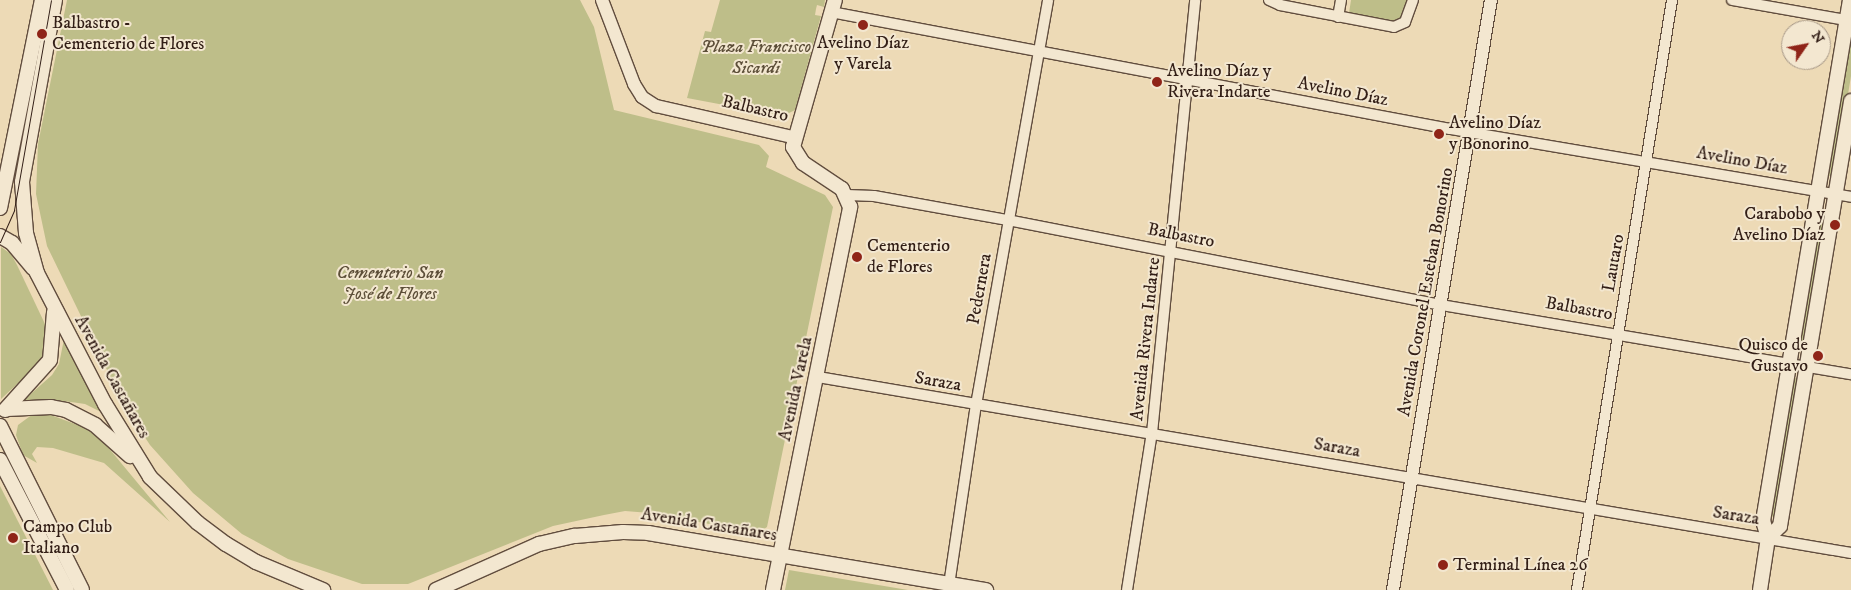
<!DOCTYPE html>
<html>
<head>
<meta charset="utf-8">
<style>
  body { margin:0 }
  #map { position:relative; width:1851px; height:590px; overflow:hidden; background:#eddab6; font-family:"IM FELL DW Pica",serif }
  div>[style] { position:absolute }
  .green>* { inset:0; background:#bebe89 }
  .roads { filter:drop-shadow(1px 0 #614d3e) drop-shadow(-1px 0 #614d3e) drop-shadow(0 1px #614d3e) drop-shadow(0 -1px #614d3e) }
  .minor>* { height:10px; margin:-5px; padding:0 5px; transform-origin:5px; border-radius:5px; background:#f3e7d0 }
  .tertiary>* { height:12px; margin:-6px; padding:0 6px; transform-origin:6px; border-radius:6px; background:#f3e7d0 }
  .secondary>* { height:14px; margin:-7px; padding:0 7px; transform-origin:7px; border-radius:7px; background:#f3e7d0 }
  .tram>* { height:1px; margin:-0.5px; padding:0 0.5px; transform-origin:0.5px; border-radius:0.5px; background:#321e16 }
  .dots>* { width:14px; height:14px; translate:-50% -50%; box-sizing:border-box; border:2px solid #f3e7d0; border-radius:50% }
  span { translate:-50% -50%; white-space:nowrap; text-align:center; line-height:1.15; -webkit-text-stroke:4px #f3e7d0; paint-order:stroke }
  .poi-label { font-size:18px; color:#321e16 }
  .left { translate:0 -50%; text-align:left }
  .right { translate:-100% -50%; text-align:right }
  .park-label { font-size:18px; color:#5c4e38; font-style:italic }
  .street-label { font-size:18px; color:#321e16 }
  .north { position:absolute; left:1781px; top:20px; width:50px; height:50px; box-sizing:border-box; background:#f3e7d0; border:1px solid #a69786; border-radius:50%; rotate:57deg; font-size:14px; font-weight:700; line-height:20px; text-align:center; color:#321e16 }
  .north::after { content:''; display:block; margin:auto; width:18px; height:22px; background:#8f2418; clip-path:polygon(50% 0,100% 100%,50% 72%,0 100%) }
</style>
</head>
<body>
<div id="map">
  <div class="green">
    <div style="clip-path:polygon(67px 0,580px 0,594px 27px,614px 110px,759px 145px,769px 156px,766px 167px,825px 195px,833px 207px,767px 527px,758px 533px,650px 513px,625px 511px,604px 515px,553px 526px,408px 584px,362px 584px,288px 559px,242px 534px,193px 493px,150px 445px,125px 407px,47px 246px,36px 194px,38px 144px)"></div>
    <div style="clip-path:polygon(720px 0,825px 0,824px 7px,817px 5px,816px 9px,815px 15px,821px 16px,795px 110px,783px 116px,687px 98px,705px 31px,711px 32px)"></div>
    <div style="clip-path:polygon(1351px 0,1412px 0,1407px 26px,1349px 13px)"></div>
    <div style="clip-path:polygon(1851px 41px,1851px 76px,1835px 174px,1829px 176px,1826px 174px,1848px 43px)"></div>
    <div style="clip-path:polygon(1824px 211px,1827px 214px,1806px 345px,1799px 347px,1796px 345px,1819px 213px)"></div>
    <div style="clip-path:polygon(1px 247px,11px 254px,17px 265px,45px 324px,48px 343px,43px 360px,1px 399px)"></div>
    <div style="clip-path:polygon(64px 339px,101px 410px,101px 412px,85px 404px,64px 401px,24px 400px,52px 375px,59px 364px)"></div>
    <div style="clip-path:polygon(1794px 377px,1797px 379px,1777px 515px,1773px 517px,1769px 514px)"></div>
    <div style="clip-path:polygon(33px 414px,48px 414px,86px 428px,107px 446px,170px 522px,104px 463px,53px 448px,37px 447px,32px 454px,37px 463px,23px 455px,16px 435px,18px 425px)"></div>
    <div style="clip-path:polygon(0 486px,53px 590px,0 590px)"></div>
    <div style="clip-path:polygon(789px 570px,908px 590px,785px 590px)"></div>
  </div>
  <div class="roads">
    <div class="minor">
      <div style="left:1269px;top:0;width:12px;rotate:24deg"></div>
      <div style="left:1280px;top:5px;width:116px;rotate:10.9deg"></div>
      <div style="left:1394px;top:27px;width:12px;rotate:-24deg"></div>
      <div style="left:1405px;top:22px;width:23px;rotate:-70deg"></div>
      <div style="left:1732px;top:0;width:121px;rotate:10deg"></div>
      <div style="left:831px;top:12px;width:630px;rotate:10.7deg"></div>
      <div style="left:1450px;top:129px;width:407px;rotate:9.6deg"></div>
      <div style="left:1338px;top:17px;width:17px;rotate:-80deg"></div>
      <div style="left:847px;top:195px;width:27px;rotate:2deg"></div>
      <div style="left:874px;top:196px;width:136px;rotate:10.2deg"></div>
      <div style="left:1008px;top:220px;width:441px;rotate:11.1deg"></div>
      <div style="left:1441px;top:305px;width:416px;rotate:9.6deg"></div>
      <div style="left:818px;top:377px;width:1048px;rotate:9.67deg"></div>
      <div style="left:949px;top:585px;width:182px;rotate:-81.5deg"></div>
      <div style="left:976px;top:405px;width:411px;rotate:-79.9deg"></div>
      <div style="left:1127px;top:590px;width:159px;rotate:-81deg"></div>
      <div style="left:1152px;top:433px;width:435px;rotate:-84.3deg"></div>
      <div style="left:1577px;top:590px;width:598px;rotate:-80.85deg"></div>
    </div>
    <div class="tertiary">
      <div style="left:602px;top:0;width:90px;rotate:69.1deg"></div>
      <div style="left:634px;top:84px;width:15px;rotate:58deg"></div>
      <div style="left:642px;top:97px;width:17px;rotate:33deg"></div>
      <div style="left:656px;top:106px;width:140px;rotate:12.8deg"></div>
      <div style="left:1393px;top:590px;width:598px;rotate:-80.57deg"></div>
    </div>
    <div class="secondary">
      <div style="left:55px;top:0;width:185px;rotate:100.3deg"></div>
      <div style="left:22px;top:182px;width:51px;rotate:85.5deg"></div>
      <div style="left:26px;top:233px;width:41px;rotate:74.6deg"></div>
      <div style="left:37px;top:273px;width:148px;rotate:62.6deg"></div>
      <div style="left:105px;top:404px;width:86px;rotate:58.3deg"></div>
      <div style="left:150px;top:477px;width:66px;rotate:43.8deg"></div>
      <div style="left:198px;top:523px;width:35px;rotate:37deg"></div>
      <div style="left:226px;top:544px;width:35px;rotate:31deg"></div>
      <div style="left:256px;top:562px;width:73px;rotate:22.7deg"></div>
      <div style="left:0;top:208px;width:212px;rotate:-78.6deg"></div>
      <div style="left:0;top:236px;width:14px;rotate:30deg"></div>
      <div style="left:12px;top:243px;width:33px;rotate:50deg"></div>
      <div style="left:7px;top:409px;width:44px;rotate:-2.6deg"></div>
      <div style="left:51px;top:407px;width:15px;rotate:11deg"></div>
      <div style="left:66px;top:410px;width:33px;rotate:27deg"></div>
      <div style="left:95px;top:425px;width:47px;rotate:41.5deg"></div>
      <div style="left:5px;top:410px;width:67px;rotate:-48deg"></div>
      <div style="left:50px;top:360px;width:48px;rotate:-85.2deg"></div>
      <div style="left:0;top:426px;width:183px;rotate:63.4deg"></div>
      <div style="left:0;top:460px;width:146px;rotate:62.7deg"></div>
      <div style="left:1768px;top:538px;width:17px;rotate:-45deg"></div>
      <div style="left:1780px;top:526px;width:431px;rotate:-80.5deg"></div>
      <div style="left:436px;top:590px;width:113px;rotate:-24.1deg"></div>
      <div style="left:539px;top:544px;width:37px;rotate:-13deg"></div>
      <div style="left:575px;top:536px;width:48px;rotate:-4.8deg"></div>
      <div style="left:623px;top:532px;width:25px;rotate:2deg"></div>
      <div style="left:648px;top:533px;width:343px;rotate:9.6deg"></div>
      <div style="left:773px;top:590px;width:391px;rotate:-78.6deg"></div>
      <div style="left:850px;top:207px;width:20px;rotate:-114deg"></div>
      <div style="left:842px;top:189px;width:47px;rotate:-146.3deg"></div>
      <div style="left:803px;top:163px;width:19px;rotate:-122deg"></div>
      <div style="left:793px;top:147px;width:153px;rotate:-74.1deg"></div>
      <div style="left:1760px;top:590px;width:53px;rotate:-81.3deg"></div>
      <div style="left:1768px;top:538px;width:18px;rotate:-106deg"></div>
      <div style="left:1763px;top:521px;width:528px;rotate:-80.52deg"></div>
    </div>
  </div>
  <div class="tram">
    <div style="left:0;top:242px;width:35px;rotate:-66deg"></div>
    <div style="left:14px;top:210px;width:213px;rotate:-80deg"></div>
  </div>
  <div class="dots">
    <div style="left:863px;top:25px;background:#8f2418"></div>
    <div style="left:42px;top:34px;background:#8f2418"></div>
    <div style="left:1157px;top:82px;background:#8f2418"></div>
    <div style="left:1439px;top:134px;background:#8f2418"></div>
    <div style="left:1835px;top:225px;background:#8f2418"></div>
    <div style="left:857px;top:257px;background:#8f2418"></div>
    <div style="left:1818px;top:356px;background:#8f2418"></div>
    <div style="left:13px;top:538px;background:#8f2418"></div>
    <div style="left:1443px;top:565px;background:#8f2418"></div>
  </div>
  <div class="poi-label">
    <span class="left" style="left:52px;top:34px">Balbastro -<br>Cementerio de Flores</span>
    <span style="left:863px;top:54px">Avelino Díaz<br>y Varela</span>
    <span class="left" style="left:1167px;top:82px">Avelino Díaz y<br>Rivera Indarte</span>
    <span class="left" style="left:1449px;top:134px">Avelino Díaz<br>y Bonorino</span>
    <span class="right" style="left:1825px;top:225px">Carabobo y<br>Avelino Díaz</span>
    <span class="left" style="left:867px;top:257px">Cementerio<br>de Flores</span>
    <span class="right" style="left:1808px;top:356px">Quisco de<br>Gustavo</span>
    <span class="left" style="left:23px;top:538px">Campo Club<br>Italiano</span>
    <span class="left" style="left:1453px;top:565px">Terminal Línea 26</span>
  </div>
  <div class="park-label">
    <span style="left:756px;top:58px">Plaza Francisco<br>Sicardi</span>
    <span style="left:390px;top:284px">Cementerio San<br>José de Flores</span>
  </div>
  <div class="street-label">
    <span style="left:1343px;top:92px;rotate:11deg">Avelino Díaz</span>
    <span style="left:755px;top:109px;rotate:13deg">Balbastro</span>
    <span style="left:1742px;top:161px;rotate:10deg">Avelino Díaz</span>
    <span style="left:1181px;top:236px;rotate:11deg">Balbastro</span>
    <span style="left:1614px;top:263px;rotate:-80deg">Lautaro</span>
    <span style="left:980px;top:289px;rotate:-80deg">Pedernera</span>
    <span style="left:1426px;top:292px;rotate:-80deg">Avenida Coronel Esteban Bonorino</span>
    <span style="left:1579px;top:309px;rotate:10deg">Balbastro</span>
    <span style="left:1146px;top:339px;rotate:-84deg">Avenida Rivera Indarte</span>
    <span style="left:112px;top:377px;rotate:61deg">Avenida Castañares</span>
    <span style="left:938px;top:382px;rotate:10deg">Saraza</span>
    <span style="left:796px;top:389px;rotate:-78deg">Avenida Varela</span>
    <span style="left:1337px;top:448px;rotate:10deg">Saraza</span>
    <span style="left:1736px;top:516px;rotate:9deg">Saraza</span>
    <span style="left:709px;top:525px;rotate:9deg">Avenida Castañares</span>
  </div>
  <div class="north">N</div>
</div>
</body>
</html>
